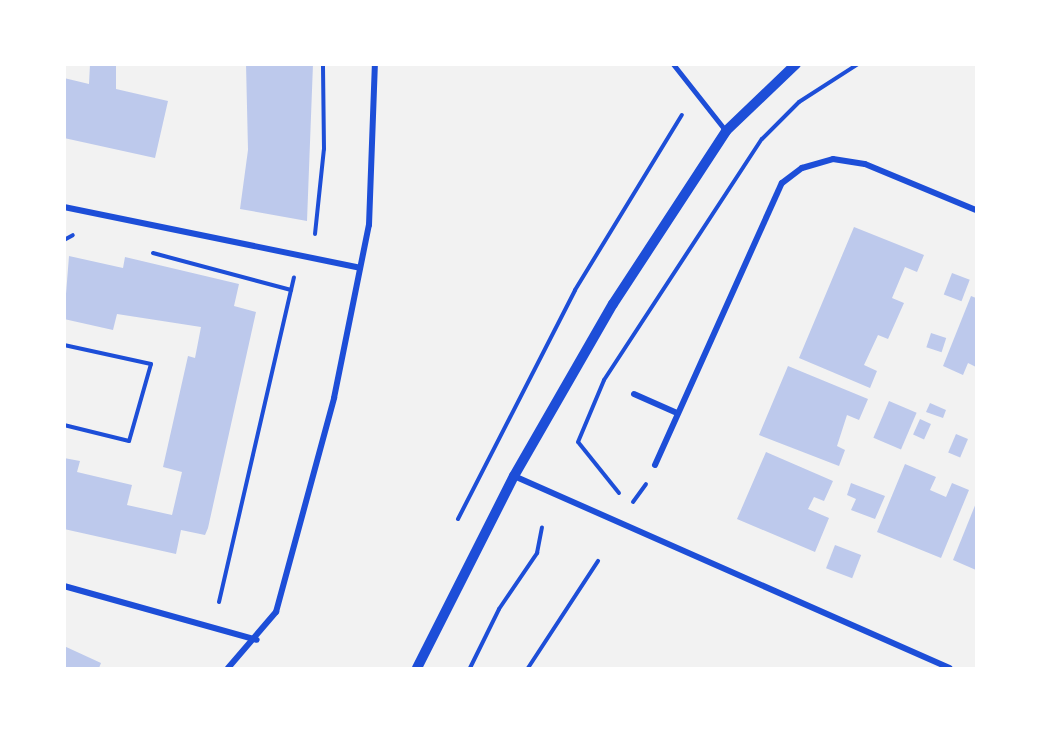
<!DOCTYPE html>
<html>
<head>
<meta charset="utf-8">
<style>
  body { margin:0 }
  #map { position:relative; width:1041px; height:733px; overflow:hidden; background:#f2f2f2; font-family:Arial,sans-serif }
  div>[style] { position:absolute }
  .building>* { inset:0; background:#bdc9ec; transform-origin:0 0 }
  .path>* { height:4px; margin:-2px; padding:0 2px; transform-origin:2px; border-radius:2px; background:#1d4ed8 }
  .pedestrian>* { height:5px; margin:-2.5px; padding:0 2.5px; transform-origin:2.5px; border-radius:2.5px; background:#1d4ed8 }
  .minor>* { height:6px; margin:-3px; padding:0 3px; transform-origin:3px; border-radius:3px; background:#1d4ed8 }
  .tertiary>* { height:10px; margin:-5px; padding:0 5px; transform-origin:5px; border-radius:5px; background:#1d4ed8 }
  span { translate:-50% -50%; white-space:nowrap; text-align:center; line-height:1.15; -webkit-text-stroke:5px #fff; paint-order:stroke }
  .frame { position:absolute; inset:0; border:66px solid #fff; pointer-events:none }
</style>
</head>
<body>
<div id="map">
  <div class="building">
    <div style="clip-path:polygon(90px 64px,116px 64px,116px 89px,168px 101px,155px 158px,64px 138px,64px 78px,89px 84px)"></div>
    <div style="clip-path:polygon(246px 64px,313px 64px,307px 221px,240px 209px,248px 150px)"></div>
    <div style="clip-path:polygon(854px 227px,924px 255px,917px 272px,905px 267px,892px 298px,904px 303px,888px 339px,878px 335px,864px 365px,877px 371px,870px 388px,799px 358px)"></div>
    <div style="clip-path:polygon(69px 256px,123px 268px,125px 257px,239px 284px,234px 306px,256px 312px,208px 528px,205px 535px,181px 530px,176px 554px,64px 529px,64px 458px,80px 461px,77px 472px,132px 485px,127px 505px,172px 515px,182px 472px,163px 467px,188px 356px,195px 358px,201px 327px,117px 314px,113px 330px,64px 319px)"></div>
    <div style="left:952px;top:273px;width:19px;height:23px;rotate:21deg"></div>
    <div style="clip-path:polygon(971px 296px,976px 298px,976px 367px,968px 363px,963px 375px,943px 366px)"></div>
    <div style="left:931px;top:333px;width:16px;height:15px;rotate:18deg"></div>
    <div style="clip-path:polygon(788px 366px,868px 399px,859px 420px,847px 415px,837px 446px,845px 450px,839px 466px,759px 435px)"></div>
    <div style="left:889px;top:401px;width:30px;height:40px;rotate:23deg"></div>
    <div style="clip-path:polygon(930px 403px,946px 410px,943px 418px,926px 412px)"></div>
    <div style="left:920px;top:419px;width:12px;height:17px;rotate:24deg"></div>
    <div style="left:956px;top:434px;width:13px;height:20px;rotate:23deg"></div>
    <div style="clip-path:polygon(766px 452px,833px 481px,824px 501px,814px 497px,808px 509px,829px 518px,815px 552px,737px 519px)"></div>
    <div style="clip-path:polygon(905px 464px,936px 477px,930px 490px,946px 497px,952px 483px,969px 490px,941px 558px,877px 532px)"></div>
    <div style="clip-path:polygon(851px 483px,885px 496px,875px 519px,851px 510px,856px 499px,847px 495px)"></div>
    <div style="clip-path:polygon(976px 503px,976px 570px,953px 560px)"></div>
    <div style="left:835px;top:545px;width:28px;height:25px;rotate:21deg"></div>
    <div style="clip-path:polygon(64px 646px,101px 663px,99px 668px,64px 668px)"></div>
  </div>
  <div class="path">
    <div style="left:315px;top:234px;width:85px;rotate:-84deg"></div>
    <div style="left:324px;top:149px;width:85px;rotate:-90.7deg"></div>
    <div style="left:64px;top:240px;width:10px;rotate:-29deg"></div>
    <div style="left:153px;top:253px;width:143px;rotate:15deg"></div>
    <div style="left:64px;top:345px;width:89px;rotate:12.3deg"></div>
    <div style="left:151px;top:364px;width:80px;rotate:105.9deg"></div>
    <div style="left:129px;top:441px;width:67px;rotate:-166.2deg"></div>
    <div style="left:619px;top:493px;width:65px;rotate:-128.8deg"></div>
    <div style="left:578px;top:442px;width:67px;rotate:-67.2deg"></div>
    <div style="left:604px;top:380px;width:288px;rotate:-56.8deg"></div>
    <div style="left:762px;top:139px;width:52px;rotate:-45deg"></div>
    <div style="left:799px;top:102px;width:70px;rotate:-32.8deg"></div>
    <div style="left:633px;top:502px;width:22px;rotate:-54deg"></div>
    <div style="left:458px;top:519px;width:257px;rotate:-62.9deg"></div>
    <div style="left:575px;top:290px;width:205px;rotate:-58.6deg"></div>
    <div style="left:219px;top:602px;width:333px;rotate:-77deg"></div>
    <div style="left:470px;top:668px;width:66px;rotate:-63.8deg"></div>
    <div style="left:499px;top:609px;width:68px;rotate:-55.8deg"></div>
    <div style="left:537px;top:553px;width:26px;rotate:-79deg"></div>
    <div style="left:528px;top:668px;width:128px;rotate:-56.8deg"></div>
  </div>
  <div class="pedestrian">
    <div style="left:673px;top:64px;width:85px;rotate:51.7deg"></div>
  </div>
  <div class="minor">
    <div style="left:64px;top:207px;width:302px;rotate:11.6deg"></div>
    <div style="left:634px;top:394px;width:47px;rotate:23.8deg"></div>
    <div style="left:655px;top:465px;width:309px;rotate:-65.8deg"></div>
    <div style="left:782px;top:183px;width:25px;rotate:-37deg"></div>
    <div style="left:802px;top:168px;width:32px;rotate:-16deg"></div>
    <div style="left:833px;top:159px;width:32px;rotate:9deg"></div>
    <div style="left:865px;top:164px;width:120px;rotate:22.5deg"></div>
    <div style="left:514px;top:476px;width:476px;rotate:23.8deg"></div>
    <div style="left:64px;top:586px;width:200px;rotate:15.6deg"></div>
    <div style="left:228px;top:668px;width:74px;rotate:-49.4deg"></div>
    <div style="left:276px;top:612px;width:222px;rotate:-74.8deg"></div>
    <div style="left:334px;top:398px;width:177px;rotate:-78.6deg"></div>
    <div style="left:369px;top:225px;width:161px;rotate:-87.9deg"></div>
  </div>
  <div class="tertiary">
    <div style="left:417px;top:668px;width:215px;rotate:-63.2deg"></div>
    <div style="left:514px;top:476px;width:198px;rotate:-60.1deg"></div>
    <div style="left:613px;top:304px;width:207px;rotate:-56.8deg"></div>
    <div style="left:726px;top:131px;width:97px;rotate:-43.7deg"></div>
  </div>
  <div class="frame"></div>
</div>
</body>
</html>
